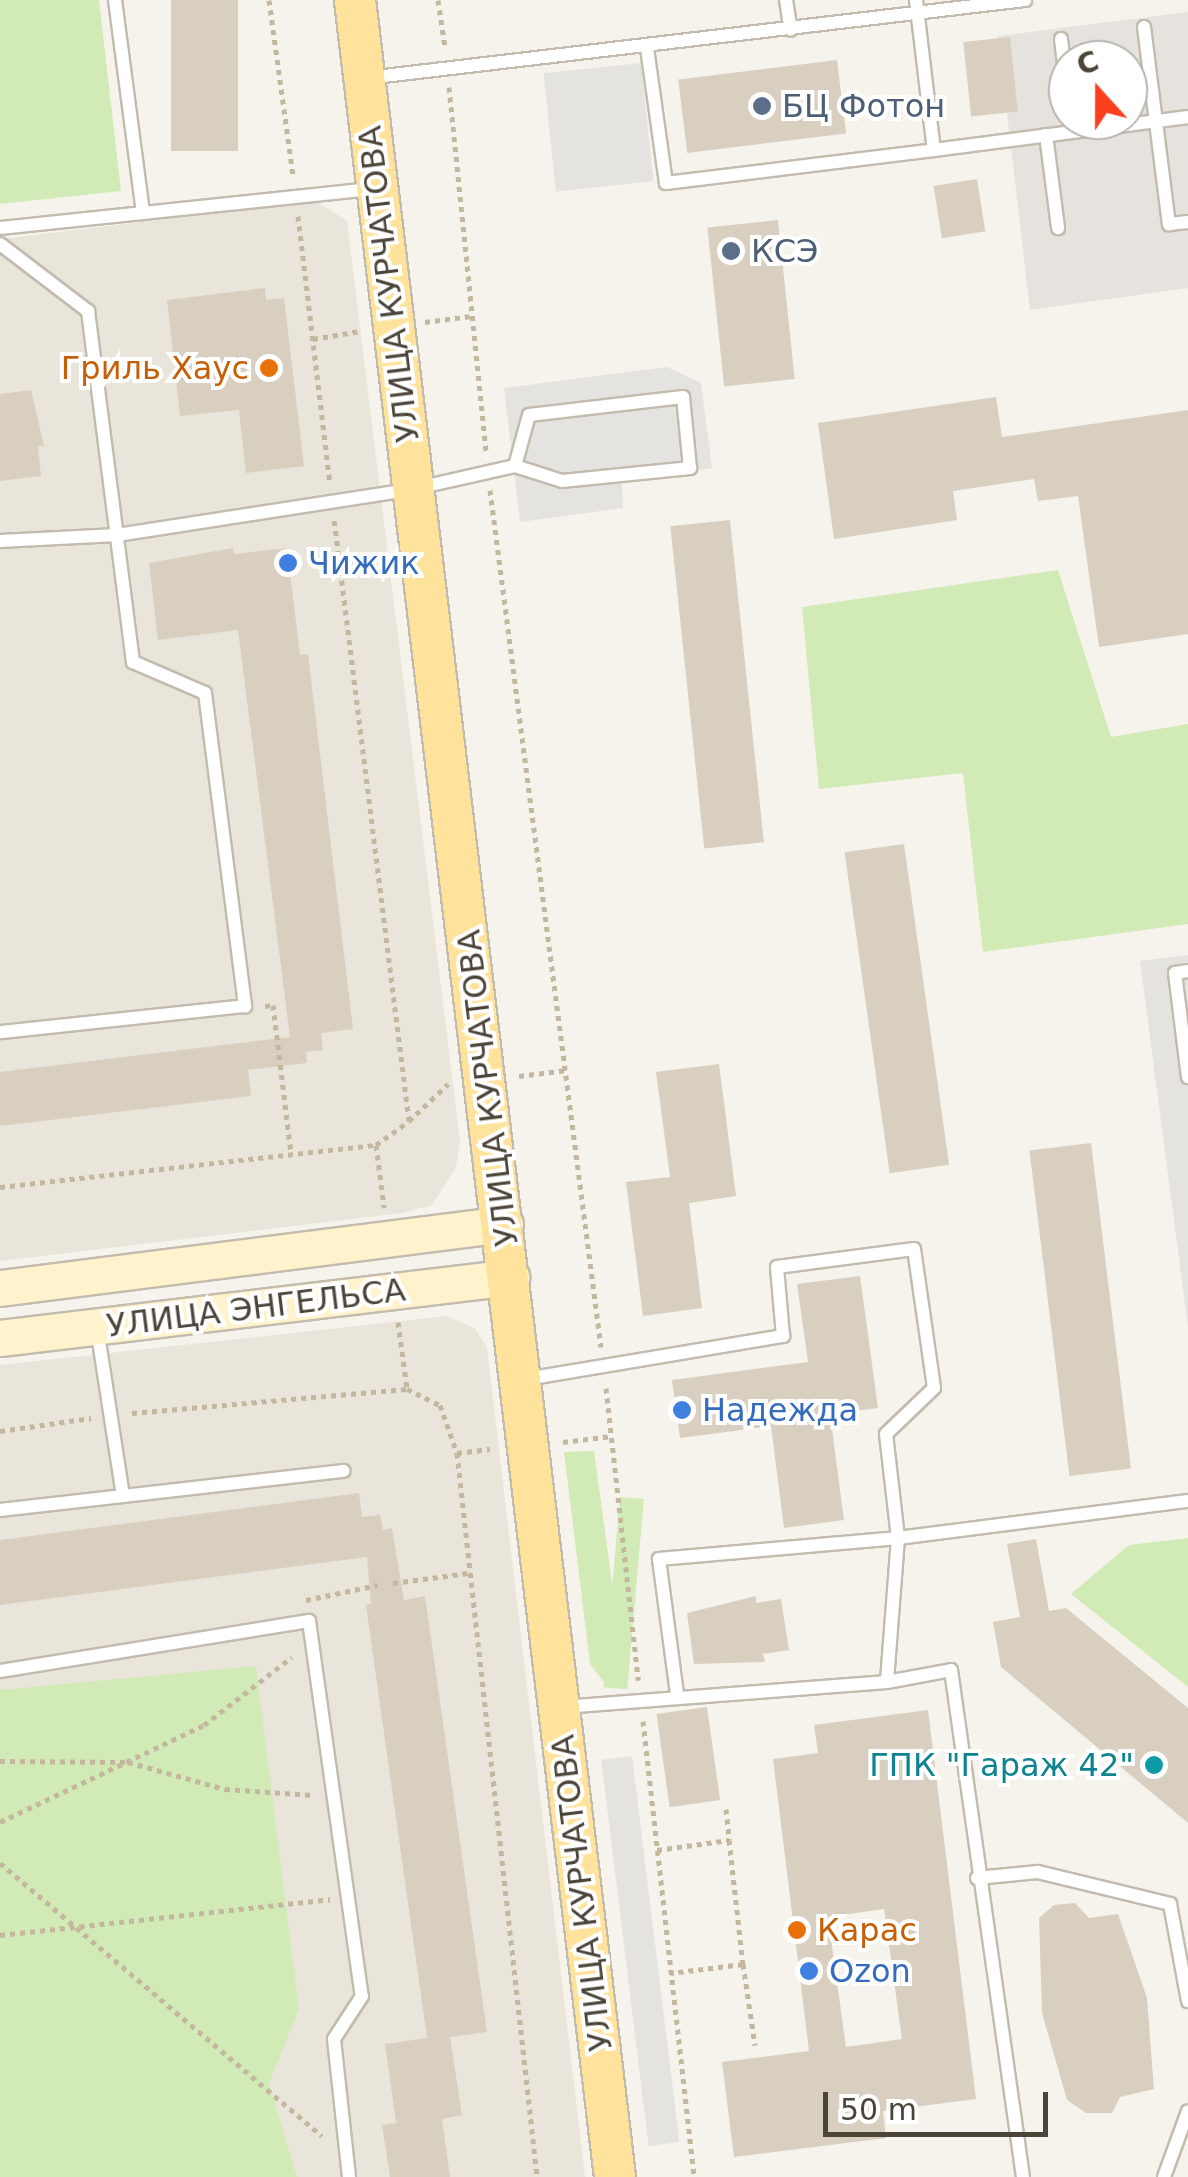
<!DOCTYPE html>
<html>
<head>
<meta charset="utf-8">
<style>
  body { margin:0 }
  #map { position:relative; width:1188px; height:2177px; overflow:hidden; background:#f6f3ec; font-family:"DejaVu Sans",sans-serif }
  div>[style] { position:absolute }
  .residential>* { inset:0; background:#eae5da }
  .industrial>* { inset:0; background:#e6e2dd }
  .green>* { inset:0; background:#d2eab5; transform-origin:0 0 }
  .parking>* { inset:0; background:#e5e3e0; transform-origin:0 0 }
  .building>* { inset:0; background:#d8cfc1; transform-origin:0 0 }
  .path>* { height:5px; margin-top:-2.5px; transform-origin:0; background:repeating-linear-gradient(90deg,#c4b79f 0 5px,transparent 0 10px) }
  .roads { filter:drop-shadow(2px 0 #c2bbae) drop-shadow(-2px 0 #c2bbae) drop-shadow(0 2px #c2bbae) drop-shadow(0 -2px #c2bbae) }
  .lane>* { height:12px; margin:-6px; padding:0 6px; transform-origin:6px; border-radius:6px; background:#fff }
  .secondary>* { height:35px; margin:-17.5px; padding:0 17.5px; transform-origin:17.5px; border-radius:17.5px; background:#fff3cd }
  .primary>* { height:40px; margin:-20px; padding:0 20px; transform-origin:20px; border-radius:20px; background:#ffe39c }
  .dots>* { width:28px; height:28px; translate:-50% -50%; box-sizing:border-box; border:5px solid #fff; border-radius:50% }
  span { translate:-50% -50%; white-space:nowrap; text-align:center; line-height:1.15; -webkit-text-stroke:8px #fff; paint-order:stroke }
  .service-label { font-size:32px; color:#4e5e75 }
  .left { translate:0 -50%; text-align:left }
  .street-label { font-size:32px; color:#4b4439 }
  .food-label { font-size:32px; color:#c56008 }
  .right { translate:-100% -50%; text-align:right }
  .shop-label { font-size:32px; color:#366cbe }
  .culture-label { font-size:32px; color:#0d838f }
  .north { position:absolute; left:1048px; top:40px; width:100px; height:100px; box-sizing:border-box; background:#fff; border:2px solid #b7b4b0; border-radius:50%; rotate:339deg; font-size:28px; font-weight:700; line-height:40px; text-align:center; color:#4b4439 }
  .north::after { content:''; display:block; margin:auto; width:35px; height:45px; background:#fc3f1d; clip-path:polygon(50% 0,100% 100%,50% 72%,0 100%) }
  .scale { position:absolute; left:823px; top:2092px; width:225px; height:45px; box-sizing:border-box; border:5px solid #4b4439; border-top:0; padding-left:12px; font-size:30px; line-height:35px; white-space:nowrap; color:#4b4439; -webkit-text-stroke:8px #fff; paint-order:stroke }
</style>
</head>
<body>
<div id="map">
  <div class="residential">
    <div style="clip-path:polygon(316px 201px,347px 221px,460px 1141px,456px 1167px,432px 1205px,402px 1213px,0 1261px,0 239px)"></div>
    <div style="clip-path:polygon(447px 1316px,475px 1328px,487px 1348px,585px 2177px,0 2177px,0 1365px)"></div>
  </div>
  <div class="industrial">
    <div style="clip-path:polygon(evenodd,1188px 12px,1188px 288px,1030px 310px,998px 36px,1188px 12px,1068px 60px,1128px 60px,1128px 120px,1068px 120px,1068px 60px)"></div>
  </div>
  <div class="green">
    <div style="clip-path:polygon(0 0,99px 0,121px 191px,0 204px)"></div>
    <div style="clip-path:polygon(1058px 570px,1111px 737px,1188px 724px,1188px 924px,983px 952px,963px 773px,819px 789px,802px 607px)"></div>
    <div style="clip-path:polygon(594px 1451px,626px 1686px,603px 1681px,590px 1664px,564px 1452px)"></div>
    <div style="left:620px;top:1497px;width:24px;height:191px;rotate:5deg"></div>
    <div style="clip-path:polygon(1188px 1538px,1188px 1687px,1071px 1594px,1129px 1545px)"></div>
    <div style="clip-path:polygon(256px 1666px,299px 2009px,269px 2083px,297px 2177px,0 2177px,0 1690px)"></div>
  </div>
  <div class="parking">
    <div style="left:641px;top:63px;width:119px;height:98px;rotate:84deg"></div>
    <div style="clip-path:polygon(667px 367px,701px 383px,712px 468px,622px 482px,623px 508px,520px 522px,504px 388px)"></div>
    <div style="clip-path:polygon(1188px 955px,1188px 1327px,1140px 961px)"></div>
    <div style="left:632px;top:1756px;width:389px;height:31px;rotate:83deg"></div>
  </div>
  <div class="building">
    <div style="left:171px;top:0;width:67px;height:151px"></div>
    <div style="left:1010px;top:37px;width:75px;height:47px;rotate:84deg"></div>
    <div style="left:837px;top:60px;width:74px;height:160px;rotate:83deg"></div>
    <div style="left:977px;top:179px;width:53px;height:44px;rotate:81deg"></div>
    <div style="left:778px;top:220px;width:160px;height:71px;rotate:84deg"></div>
    <div style="clip-path:polygon(265px 288px,266px 300px,284px 298px,304px 466px,246px 473px,239px 410px,180px 416px,167px 300px)"></div>
    <div style="clip-path:polygon(31px 390px,44px 446px,38px 446px,41px 476px,0 481px,0 394px)"></div>
    <div style="clip-path:polygon(996px 397px,1002px 437px,1188px 410px,1188px 634px,1099px 647px,1078px 496px,1038px 501px,1034px 479px,953px 491px,957px 520px,834px 539px,818px 423px)"></div>
    <div style="left:730px;top:520px;width:324px;height:60px;rotate:84deg"></div>
    <div style="clip-path:polygon(233px 548px,234px 554px,287px 548px,300px 655px,308px 654px,353px 1029px,321px 1033px,323px 1050px,306px 1052px,307px 1063px,248px 1070px,251px 1096px,0 1126px,0 1072px,290px 1037px,238px 630px,158px 640px,149px 563px)"></div>
    <div style="left:904px;top:844px;width:324px;height:60px;rotate:82deg"></div>
    <div style="clip-path:polygon(719px 1064px,736px 1196px,689px 1203px,702px 1308px,643px 1316px,626px 1182px,670px 1177px,656px 1072px)"></div>
    <div style="left:1091px;top:1143px;width:328px;height:62px;rotate:83deg"></div>
    <div style="clip-path:polygon(860px 1276px,878px 1408px,830px 1414px,844px 1520px,784px 1528px,771px 1426px,680px 1438px,672px 1380px,808px 1362px,797px 1284px)"></div>
    <div style="clip-path:polygon(359px 1493px,362px 1517px,380px 1515px,383px 1530px,392px 1528px,404px 1600px,425px 1596px,487px 2032px,450px 2037px,462px 2115px,442px 2119px,450px 2177px,390px 2177px,382px 2125px,396px 2123px,385px 2044px,427px 2038px,366px 1605px,371px 1604px,367px 1557px,0 1605px,0 1540px)"></div>
    <div style="clip-path:polygon(1036px 1539px,1049px 1611px,1066px 1608px,1188px 1708px,1188px 1823px,1001px 1667px,993px 1622px,1020px 1617px,1007px 1544px)"></div>
    <div style="clip-path:polygon(756px 1596px,756px 1603px,781px 1599px,789px 1650px,763px 1654px,765px 1662px,694px 1664px,687px 1613px)"></div>
    <div style="left:707px;top:1707px;width:94px;height:51px;rotate:82deg"></div>
    <div style="clip-path:polygon(evenodd,928px 1710px,976px 2099px,883px 2111px,886px 2138px,734px 2157px,722px 2062px,809px 2051px,773px 1759px,818px 1753px,814px 1725px,928px 1710px,884px 1909px,902px 2039px,846px 2047px,828px 1917px,884px 1909px)"></div>
    <div style="clip-path:polygon(1075px 1903px,1089px 1918px,1118px 1914px,1147px 1998px,1154px 2089px,1120px 2097px,1112px 2113px,1086px 2113px,1067px 2100px,1042px 2013px,1039px 1918px,1054px 1905px)"></div>
  </div>
  <div class="path">
    <div style="left:269px;top:0;width:177px;rotate:82.2deg"></div>
    <div style="left:438px;top:0;width:48px;rotate:81.5deg"></div>
    <div style="left:449px;top:87px;width:369px;rotate:84.2deg"></div>
    <div style="left:298px;top:216px;width:269px;rotate:83.2deg"></div>
    <div style="left:425px;top:322px;width:47px;rotate:-7.3deg"></div>
    <div style="left:313px;top:339px;width:48px;rotate:-9.7deg"></div>
    <div style="left:490px;top:490px;width:864px;rotate:82.62deg"></div>
    <div style="left:265px;top:1006px;width:8px;rotate:-7deg"></div>
    <div style="left:273px;top:1005px;width:149px;rotate:83.1deg"></div>
    <div style="left:519px;top:1076px;width:49px;rotate:-7deg"></div>
    <div style="left:409px;top:1121px;width:54px;rotate:-43.5deg"></div>
    <div style="left:376px;top:1145px;width:63px;rotate:82.6deg"></div>
    <div style="left:0;top:1187px;width:378px;rotate:-6.4deg"></div>
    <div style="left:376px;top:1145px;width:41px;rotate:-36deg"></div>
    <div style="left:409px;top:1121px;width:607px;rotate:-97.1deg"></div>
    <div style="left:398px;top:1322px;width:68px;rotate:82.3deg"></div>
    <div style="left:606px;top:1388px;width:294px;rotate:83.7deg"></div>
    <div style="left:132px;top:1413px;width:276px;rotate:-5deg"></div>
    <div style="left:407px;top:1389px;width:37px;rotate:26deg"></div>
    <div style="left:440px;top:1405px;width:51px;rotate:70.5deg"></div>
    <div style="left:457px;top:1453px;width:728px;rotate:83.69deg"></div>
    <div style="left:0;top:1431px;width:92px;rotate:-8.1deg"></div>
    <div style="left:563px;top:1442px;width:49px;rotate:-7deg"></div>
    <div style="left:457px;top:1453px;width:33px;rotate:-7deg"></div>
    <div style="left:393px;top:1583px;width:76px;rotate:-7.6deg"></div>
    <div style="left:306px;top:1600px;width:73px;rotate:-11.9deg"></div>
    <div style="left:643px;top:1721px;width:459px;rotate:83.6deg"></div>
    <div style="left:0;top:1761px;width:128px;rotate:0.4deg"></div>
    <div style="left:128px;top:1762px;width:101px;rotate:15.6deg"></div>
    <div style="left:225px;top:1789px;width:88px;rotate:3.9deg"></div>
    <div style="left:726px;top:1809px;width:31px;rotate:84deg"></div>
    <div style="left:0;top:1822px;width:226px;rotate:-25.4deg"></div>
    <div style="left:204px;top:1725px;width:111px;rotate:-37.7deg"></div>
    <div style="left:657px;top:1850px;width:73px;rotate:-7.9deg"></div>
    <div style="left:729px;top:1840px;width:125px;rotate:83.6deg"></div>
    <div style="left:743px;top:1964px;width:73px;rotate:172.9deg"></div>
    <div style="left:0;top:1863px;width:422px;rotate:40.3deg"></div>
    <div style="left:0;top:1935px;width:332px;rotate:-6.2deg"></div>
    <div style="left:743px;top:1964px;width:82px;rotate:81.6deg"></div>
  </div>
  <div class="roads">
    <div class="lane">
      <div style="left:115px;top:0;width:215px;rotate:82.5deg"></div>
      <div style="left:786px;top:0;width:30px;rotate:81deg"></div>
      <div style="left:916px;top:0;width:151px;rotate:83.2deg"></div>
      <div style="left:934px;top:150px;width:256px;rotate:-7.4deg"></div>
      <div style="left:1144px;top:27px;width:199px;rotate:82.8deg"></div>
      <div style="left:1169px;top:224px;width:19px;rotate:-6deg"></div>
      <div style="left:1061px;top:39px;width:59px;rotate:83.2deg"></div>
      <div style="left:647px;top:48px;width:136px;rotate:82deg"></div>
      <div style="left:666px;top:183px;width:270px;rotate:-7deg"></div>
      <div style="left:367px;top:78px;width:663px;rotate:-6.76deg"></div>
      <div style="left:1046px;top:135px;width:94px;rotate:82.6deg"></div>
      <div style="left:0;top:228px;width:372px;rotate:-6deg"></div>
      <div style="left:0;top:244px;width:111px;rotate:37.3deg"></div>
      <div style="left:88px;top:311px;width:354px;rotate:82.7deg"></div>
      <div style="left:133px;top:662px;width:78px;rotate:23.3deg"></div>
      <div style="left:205px;top:693px;width:316px;rotate:82.7deg"></div>
      <div style="left:245px;top:1006px;width:246px;rotate:173.9deg"></div>
      <div style="left:0;top:541px;width:117px;rotate:-2.9deg"></div>
      <div style="left:117px;top:535px;width:300px;rotate:-8.8deg"></div>
      <div style="left:413px;top:489px;width:105px;rotate:-12.7deg"></div>
      <div style="left:515px;top:466px;width:49px;rotate:17.7deg"></div>
      <div style="left:562px;top:481px;width:129px;rotate:-5.8deg"></div>
      <div style="left:690px;top:468px;width:71px;rotate:-95.6deg"></div>
      <div style="left:683px;top:397px;width:155px;rotate:173.3deg"></div>
      <div style="left:529px;top:415px;width:53px;rotate:105.4deg"></div>
      <div style="left:1188px;top:971px;width:13px;rotate:171deg"></div>
      <div style="left:1175px;top:973px;width:105px;rotate:82.9deg"></div>
      <div style="left:526px;top:1379px;width:261px;rotate:-9.5deg"></div>
      <div style="left:783px;top:1336px;width:69px;rotate:-95deg"></div>
      <div style="left:777px;top:1267px;width:138px;rotate:-7.5deg"></div>
      <div style="left:914px;top:1249px;width:140px;rotate:81.8deg"></div>
      <div style="left:934px;top:1388px;width:66px;rotate:136.2deg"></div>
      <div style="left:886px;top:1434px;width:105px;rotate:83.4deg"></div>
      <div style="left:898px;top:1538px;width:292px;rotate:-7.3deg"></div>
      <div style="left:123px;top:1496px;width:222px;rotate:-6.5deg"></div>
      <div style="left:0;top:1510px;width:124px;rotate:-6.5deg"></div>
      <div style="left:123px;top:1496px;width:169px;rotate:-98.8deg"></div>
      <div style="left:0;top:1671px;width:313px;rotate:-9.2deg"></div>
      <div style="left:309px;top:1621px;width:379px;rotate:82deg"></div>
      <div style="left:362px;top:1996px;width:51px;rotate:123.1deg"></div>
      <div style="left:334px;top:2039px;width:139px;rotate:83.8deg"></div>
      <div style="left:677px;top:1694px;width:136px;rotate:-97.6deg"></div>
      <div style="left:659px;top:1559px;width:240px;rotate:-5deg"></div>
      <div style="left:898px;top:1538px;width:144px;rotate:94.4deg"></div>
      <div style="left:563px;top:1707px;width:325px;rotate:-4.4deg"></div>
      <div style="left:887px;top:1682px;width:65px;rotate:-10.6deg"></div>
      <div style="left:951px;top:1670px;width:512px;rotate:81.92deg"></div>
      <div style="left:977px;top:1878px;width:61px;rotate:-5.6deg"></div>
      <div style="left:1038px;top:1872px;width:136px;rotate:13.6deg"></div>
      <div style="left:1170px;top:1904px;width:99px;rotate:79.5deg"></div>
      <div style="left:1164px;top:2177px;width:70px;rotate:-70deg"></div>
    </div>
    <div class="secondary">
      <div style="left:0;top:1288px;width:509px;rotate:-7.22deg"></div>
      <div style="left:0;top:1338px;width:515px;rotate:-6.81deg"></div>
    </div>
    <div class="primary">
      <div style="left:355px;top:0;width:2192px;rotate:83.19deg"></div>
    </div>
  </div>
  <div class="dots">
    <div style="left:762px;top:106px;background:#5c6f8a"></div>
    <div style="left:731px;top:251px;background:#5c6f8a"></div>
    <div style="left:269px;top:368px;background:#e8710a"></div>
    <div style="left:288px;top:563px;background:#3f7fe0"></div>
    <div style="left:682px;top:1410px;background:#3f7fe0"></div>
    <div style="left:1154px;top:1765px;background:#0f9aa8"></div>
    <div style="left:797px;top:1930px;background:#e8710a"></div>
    <div style="left:809px;top:1971px;background:#3f7fe0"></div>
  </div>
  <div class="service-label">
    <span class="left" style="left:782px;top:106px">БЦ Фотон</span>
    <span class="left" style="left:751px;top:251px">КСЭ</span>
  </div>
  <div class="street-label">
    <span style="left:389px;top:284px;rotate:-97deg">УЛИЦА КУРЧАТОВА</span>
    <span style="left:488px;top:1088px;rotate:-97deg">УЛИЦА КУРЧАТОВА</span>
    <span style="left:256px;top:1308px;rotate:-7deg">УЛИЦА ЭНГЕЛЬСА</span>
    <span style="left:582px;top:1893px;rotate:-97deg">УЛИЦА КУРЧАТОВА</span>
  </div>
  <div class="food-label">
    <span class="right" style="left:249px;top:368px">Гриль Хаус</span>
    <span class="left" style="left:817px;top:1930px">Карас</span>
  </div>
  <div class="shop-label">
    <span class="left" style="left:308px;top:563px">Чижик</span>
    <span class="left" style="left:702px;top:1410px">Надежда</span>
    <span class="left" style="left:829px;top:1971px">Ozon</span>
  </div>
  <div class="culture-label">
    <span class="right" style="left:1134px;top:1765px">ГПК "Гараж 42"</span>
  </div>
  <div class="north">С</div>
  <div class="scale">50 m</div>
</div>
</body>
</html>
